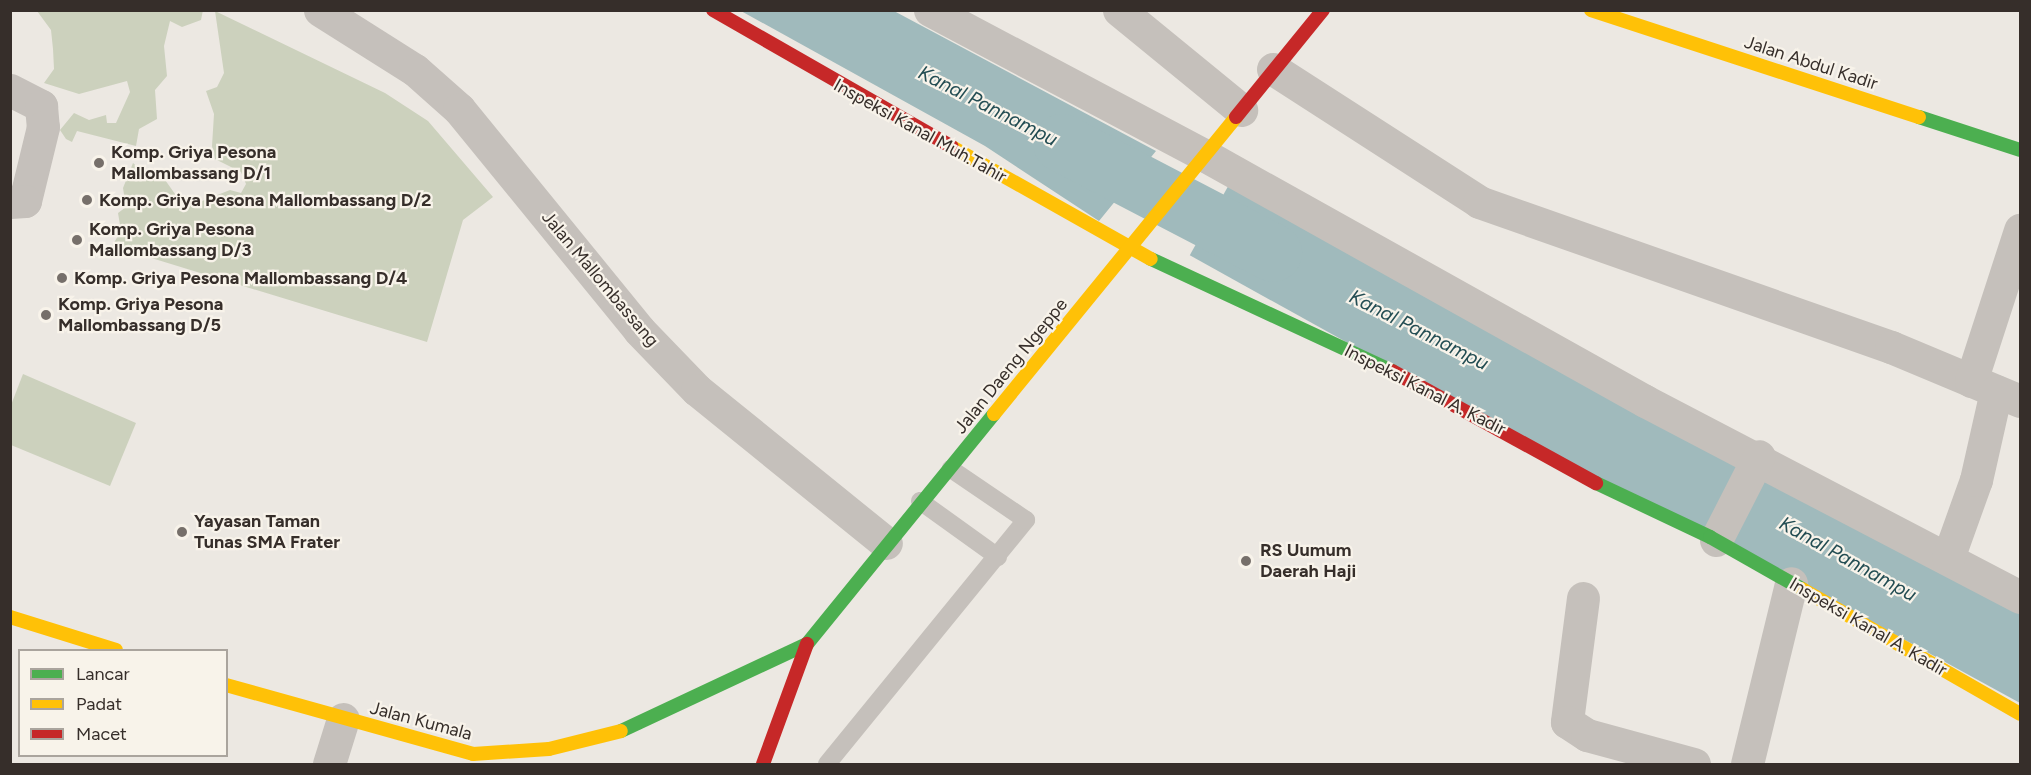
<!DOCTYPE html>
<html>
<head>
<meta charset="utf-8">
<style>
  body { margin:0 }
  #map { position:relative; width:2031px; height:775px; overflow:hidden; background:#ece8e2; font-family:Figtree,sans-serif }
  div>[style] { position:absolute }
  .green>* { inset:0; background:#ccd1bd }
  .water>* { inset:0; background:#a0babc; transform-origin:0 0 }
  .river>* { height:58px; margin:-29px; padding:0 29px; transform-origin:29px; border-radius:29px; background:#a0babc }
  .lane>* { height:18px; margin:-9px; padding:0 9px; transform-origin:9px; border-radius:9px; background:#c5c0bb }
  .street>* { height:33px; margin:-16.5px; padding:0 16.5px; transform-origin:16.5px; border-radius:16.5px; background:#c5c0bb }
  .fast>* { height:14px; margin:-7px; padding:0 7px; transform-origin:7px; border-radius:7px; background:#4caf50 }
  .slow>* { height:14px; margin:-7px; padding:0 7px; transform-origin:7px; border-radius:7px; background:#ffc107 }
  .jam>* { height:14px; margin:-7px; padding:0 7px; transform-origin:7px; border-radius:7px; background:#c62828 }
  .dots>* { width:16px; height:16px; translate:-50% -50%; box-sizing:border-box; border:3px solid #f8f3ea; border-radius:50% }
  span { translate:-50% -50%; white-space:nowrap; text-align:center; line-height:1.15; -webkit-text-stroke:4.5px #f8f3ea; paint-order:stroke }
  .street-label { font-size:18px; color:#362e2a }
  .poi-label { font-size:18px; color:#362e2a; font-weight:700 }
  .left { translate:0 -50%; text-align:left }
  .water-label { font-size:20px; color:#234d53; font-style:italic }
  .frame { position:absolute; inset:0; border:12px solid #362e2a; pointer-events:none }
  .legend { position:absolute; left:18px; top:649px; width:210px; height:108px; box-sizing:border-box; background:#f8f3ea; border:2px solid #aaa49d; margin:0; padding:8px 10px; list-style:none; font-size:18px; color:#362e2a }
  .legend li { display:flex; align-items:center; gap:12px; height:30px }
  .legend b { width:30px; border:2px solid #aaa49d }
</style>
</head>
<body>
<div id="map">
  <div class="green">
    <div style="clip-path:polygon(203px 10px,201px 20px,182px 27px,170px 21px,164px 46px,167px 76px,155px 90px,157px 119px,139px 129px,136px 146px,77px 131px,72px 142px,66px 139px,60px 130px,74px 113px,89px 120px,106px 115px,107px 123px,116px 123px,130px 92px,127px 81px,79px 94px,44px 83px,54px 69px,53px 49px,51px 30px,37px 11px)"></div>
    <div style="clip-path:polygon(215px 11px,385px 93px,428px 121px,493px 197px,463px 220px,427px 342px,112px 246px,121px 231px,118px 213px,126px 207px,123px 188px,133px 163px,144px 172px,158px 170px,180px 201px,192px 205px,230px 190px,241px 193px,246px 184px,241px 172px,215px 159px,212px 146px,214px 114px,206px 91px,217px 87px,224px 73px)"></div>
    <div style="clip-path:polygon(23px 374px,136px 423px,110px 486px,11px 445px,11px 405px)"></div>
  </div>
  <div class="water">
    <div style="clip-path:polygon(741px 11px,894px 11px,1156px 151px,1099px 221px,985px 146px)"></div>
    <div style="left:1231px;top:181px;width:591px;height:85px;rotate:29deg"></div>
    <div style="clip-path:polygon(1760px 473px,2020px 612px,2020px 703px,1724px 541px)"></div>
  </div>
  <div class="river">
    <div style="left:1062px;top:143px;width:238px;rotate:27.5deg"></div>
  </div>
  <div class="lane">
    <div style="left:920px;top:501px;width:96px;rotate:35.7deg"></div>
    <div style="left:827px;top:764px;width:315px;rotate:-50.8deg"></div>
    <div style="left:1026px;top:520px;width:91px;rotate:-145.8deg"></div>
  </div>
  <div class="street">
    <div style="left:320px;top:10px;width:112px;rotate:32.3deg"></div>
    <div style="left:415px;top:70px;width:59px;rotate:41.6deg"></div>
    <div style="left:459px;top:109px;width:285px;rotate:50.8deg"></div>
    <div style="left:639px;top:330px;width:83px;rotate:46deg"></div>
    <div style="left:697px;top:390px;width:243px;rotate:39deg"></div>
    <div style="left:930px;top:10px;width:312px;rotate:27.9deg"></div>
    <div style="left:1206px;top:156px;width:503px;rotate:29.17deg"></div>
    <div style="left:1645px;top:401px;width:423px;rotate:27.6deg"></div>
    <div style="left:1119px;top:10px;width:158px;rotate:39.3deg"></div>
    <div style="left:1273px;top:69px;width:245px;rotate:32.8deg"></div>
    <div style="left:1479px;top:202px;width:437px;rotate:19.4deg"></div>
    <div style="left:1891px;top:347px;width:140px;rotate:22.7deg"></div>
    <div style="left:10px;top:90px;width:35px;rotate:27deg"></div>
    <div style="left:41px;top:106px;width:21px;rotate:85deg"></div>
    <div style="left:43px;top:127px;width:76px;rotate:103.7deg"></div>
    <div style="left:25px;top:201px;width:15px;rotate:176deg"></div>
    <div style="left:1971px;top:381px;width:159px;rotate:-72deg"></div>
    <div style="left:1716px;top:540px;width:94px;rotate:-62.9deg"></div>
    <div style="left:1948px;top:558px;width:83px;rotate:-70.3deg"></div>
    <div style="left:1976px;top:480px;width:91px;rotate:-77.3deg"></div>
    <div style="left:1583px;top:598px;width:125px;rotate:97.4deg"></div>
    <div style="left:1567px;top:722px;width:24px;rotate:33deg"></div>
    <div style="left:1587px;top:735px;width:111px;rotate:15.2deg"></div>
    <div style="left:329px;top:764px;width:47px;rotate:-72.7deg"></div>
    <div style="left:1747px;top:764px;width:186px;rotate:-76.3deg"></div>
  </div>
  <div class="fast">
    <div style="left:1919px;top:117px;width:106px;rotate:18.1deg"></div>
    <div style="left:1151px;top:259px;width:266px;rotate:24.9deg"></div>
    <div style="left:1596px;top:483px;width:126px;rotate:25.3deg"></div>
    <div style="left:1710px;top:537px;width:106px;rotate:29.5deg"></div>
    <div style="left:621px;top:731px;width:205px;rotate:-25.1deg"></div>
    <div style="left:807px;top:644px;width:296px;rotate:-50.9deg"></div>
  </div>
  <div class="slow">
    <div style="left:1591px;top:10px;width:345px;rotate:18.1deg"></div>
    <div style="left:952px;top:147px;width:228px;rotate:29.4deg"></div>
    <div style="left:994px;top:414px;width:383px;rotate:-50.8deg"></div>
    <div style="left:1802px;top:589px;width:251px;rotate:29.8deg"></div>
    <div style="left:10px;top:617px;width:111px;rotate:17.3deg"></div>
    <div style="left:226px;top:685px;width:256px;rotate:15.6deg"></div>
    <div style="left:473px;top:754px;width:76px;rotate:-3.8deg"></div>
    <div style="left:549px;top:749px;width:74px;rotate:-14deg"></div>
  </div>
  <div class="jam">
    <div style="left:713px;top:10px;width:275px;rotate:29.8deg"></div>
    <div style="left:1236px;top:117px;width:138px;rotate:-50.9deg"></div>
    <div style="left:1392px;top:371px;width:233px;rotate:28.8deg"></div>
    <div style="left:763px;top:764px;width:128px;rotate:-69.9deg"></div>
  </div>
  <div class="dots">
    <div style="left:99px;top:163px;background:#766f6a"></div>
    <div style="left:87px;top:200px;background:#766f6a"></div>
    <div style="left:77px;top:240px;background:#766f6a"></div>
    <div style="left:62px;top:278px;background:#766f6a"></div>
    <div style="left:46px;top:315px;background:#766f6a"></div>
    <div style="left:182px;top:532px;background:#766f6a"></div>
    <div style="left:1246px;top:561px;background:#766f6a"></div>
  </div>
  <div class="street-label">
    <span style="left:1811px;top:63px;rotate:18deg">Jalan Abdul Kadir</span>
    <span style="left:920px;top:131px;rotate:29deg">Inspeksi Kanal Muh.Tahir</span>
    <span style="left:600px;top:279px;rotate:50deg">Jalan Mallombassang</span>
    <span style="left:1011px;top:366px;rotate:-51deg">Jalan Daeng Ngeppe</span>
    <span style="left:1425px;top:390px;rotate:27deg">Inspeksi Kanal A. Kadir</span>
    <span style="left:1868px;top:627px;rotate:30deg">Inspeksi Kanal A. Kadir</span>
    <span style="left:421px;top:721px;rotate:15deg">Jalan Kumala</span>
  </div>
  <div class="poi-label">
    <span class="left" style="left:111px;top:163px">Komp. Griya Pesona<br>Mallombassang D/1</span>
    <span class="left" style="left:99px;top:200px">Komp. Griya Pesona Mallombassang D/2</span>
    <span class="left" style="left:89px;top:240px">Komp. Griya Pesona<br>Mallombassang D/3</span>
    <span class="left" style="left:74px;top:278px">Komp. Griya Pesona Mallombassang D/4</span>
    <span class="left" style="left:58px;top:315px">Komp. Griya Pesona<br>Mallombassang D/5</span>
    <span class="left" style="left:194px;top:532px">Yayasan Taman<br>Tunas SMA Frater</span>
    <span class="left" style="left:1260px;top:561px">RS Uumum<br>Daerah Haji</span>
  </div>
  <div class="water-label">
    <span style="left:988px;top:106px;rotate:27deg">Kanal Pannampu</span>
    <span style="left:1419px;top:330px;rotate:27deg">Kanal Pannampu</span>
    <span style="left:1848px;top:559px;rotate:29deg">Kanal Pannampu</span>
  </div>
  <div class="frame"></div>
  <ul class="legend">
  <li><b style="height:8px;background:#4caf50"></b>Lancar</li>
  <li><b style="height:8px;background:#ffc107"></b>Padat</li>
  <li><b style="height:8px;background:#c62828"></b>Macet</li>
  </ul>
</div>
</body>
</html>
